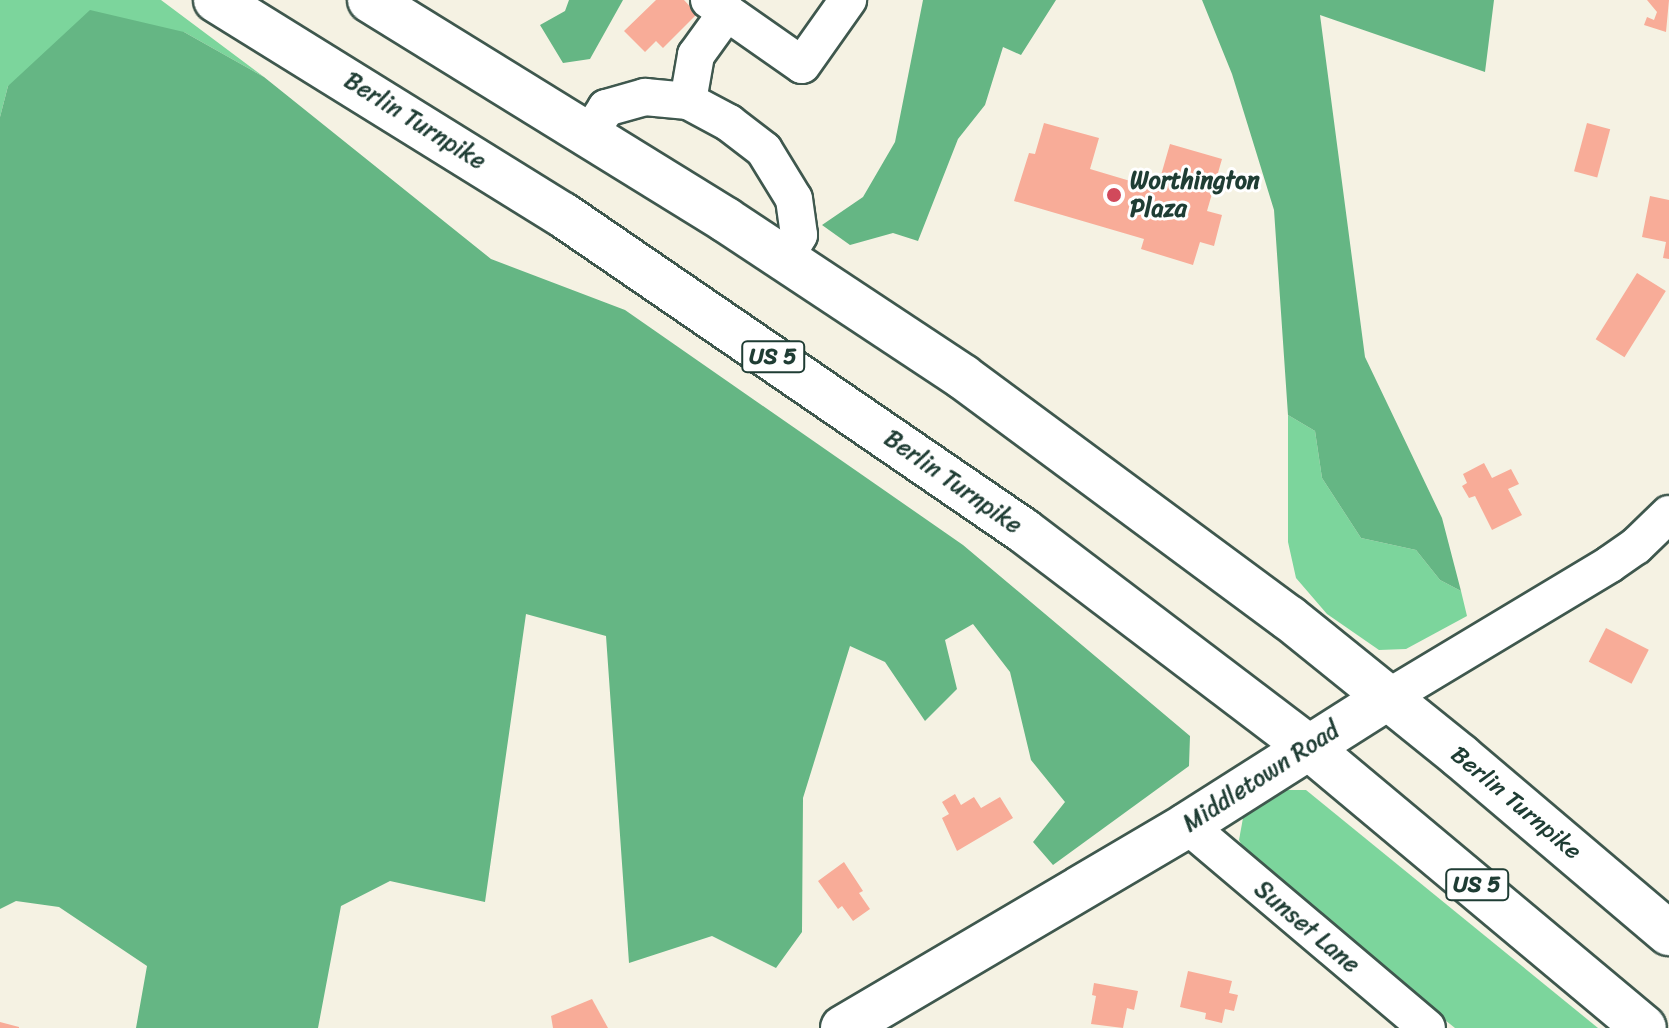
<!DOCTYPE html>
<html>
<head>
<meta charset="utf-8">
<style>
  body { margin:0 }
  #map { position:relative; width:1669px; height:1028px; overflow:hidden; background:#f5f2e3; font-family:Sriracha,sans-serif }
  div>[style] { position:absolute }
  .green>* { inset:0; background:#7cd59c }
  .forest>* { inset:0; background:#65b684 }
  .building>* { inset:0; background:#f8ac98; transform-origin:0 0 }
  .roads { filter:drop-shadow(2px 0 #3f584e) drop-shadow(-2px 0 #3f584e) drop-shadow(0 2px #3f584e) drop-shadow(0 -2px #3f584e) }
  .minor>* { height:36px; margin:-18px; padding:0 18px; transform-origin:18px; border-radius:18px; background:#fff }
  .major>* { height:44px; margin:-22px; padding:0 22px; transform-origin:22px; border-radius:22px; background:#fff }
  .highway>* { height:44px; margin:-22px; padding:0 22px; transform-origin:22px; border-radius:22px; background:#fff }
  .dots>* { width:22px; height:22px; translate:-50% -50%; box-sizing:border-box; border:4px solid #fff; border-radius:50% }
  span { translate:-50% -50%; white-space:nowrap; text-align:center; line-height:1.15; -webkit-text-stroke:6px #fff; paint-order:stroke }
  .shield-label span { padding:2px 6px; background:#fff; border:2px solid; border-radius:6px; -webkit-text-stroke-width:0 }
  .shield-label { font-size:22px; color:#1f3d34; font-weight:700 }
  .street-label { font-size:24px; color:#1f3d34 }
  .poi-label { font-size:24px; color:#1f3d34; font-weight:700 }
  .left { translate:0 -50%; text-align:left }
</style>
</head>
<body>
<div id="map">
  <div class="green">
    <div style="clip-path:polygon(0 0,161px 0,264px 77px,184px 32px,8px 86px,0 117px)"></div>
    <div style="clip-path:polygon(1288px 415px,1315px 431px,1322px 478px,1361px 538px,1416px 550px,1440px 580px,1461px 591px,1467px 616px,1406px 649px,1379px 650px,1327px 614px,1296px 578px,1288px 542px)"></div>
    <div style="clip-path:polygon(1279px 790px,1306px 790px,1598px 1028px,1455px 1028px,1254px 868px,1239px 840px,1243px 818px)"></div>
  </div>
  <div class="forest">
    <div style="clip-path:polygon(569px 0,623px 0,590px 59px,563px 63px,540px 25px,565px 11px)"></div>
    <div style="clip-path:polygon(923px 0,1056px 0,1021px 55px,1003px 47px,985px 105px,958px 139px,918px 241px,893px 233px,850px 245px,822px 225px,863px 197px,895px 142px)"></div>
    <div style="clip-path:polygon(1202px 0,1494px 0,1485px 72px,1320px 15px,1365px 357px,1442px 518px,1461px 591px,1440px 580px,1416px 550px,1361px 538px,1322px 478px,1315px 431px,1288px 415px,1274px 210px,1232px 74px)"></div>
    <div style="clip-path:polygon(90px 10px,184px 32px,264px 77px,491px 259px,625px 310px,963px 545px,1190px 736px,1189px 766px,1053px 865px,1033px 842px,1065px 802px,1031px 760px,1010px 672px,973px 624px,945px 640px,957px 689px,925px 721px,885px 662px,850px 646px,803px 798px,802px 932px,776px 968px,712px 936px,629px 963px,606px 636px,526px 614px,485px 902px,390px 881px,341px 906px,318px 1028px,136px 1028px,147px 966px,59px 907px,16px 901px,0 909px,0 117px,8px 86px)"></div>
  </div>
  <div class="building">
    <div style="clip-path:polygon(656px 0,684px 0,697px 14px,663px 48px,656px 41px,645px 52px,624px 31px)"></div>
    <div style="clip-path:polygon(1647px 0,1669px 0,1666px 32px,1644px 25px,1647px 17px,1654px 20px,1657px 12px)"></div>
    <div style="clip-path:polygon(1044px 123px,1099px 138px,1090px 169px,1157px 189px,1170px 144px,1222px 159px,1207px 211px,1222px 215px,1214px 246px,1200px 242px,1193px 265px,1141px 249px,1144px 239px,1014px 201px,1029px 153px,1035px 154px)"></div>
    <div style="left:1587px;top:123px;width:24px;height:50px;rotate:15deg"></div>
    <div style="clip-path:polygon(1650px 196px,1669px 200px,1669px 259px,1663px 258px,1666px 242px,1642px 237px)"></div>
    <div style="left:1637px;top:273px;width:34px;height:78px;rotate:32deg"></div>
    <div style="clip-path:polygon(1484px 463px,1492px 478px,1511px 469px,1519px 484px,1508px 489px,1522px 515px,1492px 530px,1475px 496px,1469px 498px,1462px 486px,1467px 483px,1463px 474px)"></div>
    <div style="left:1606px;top:628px;width:48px;height:38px;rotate:27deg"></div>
    <div style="clip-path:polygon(955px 794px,961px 805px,974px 797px,981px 808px,1000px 797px,1013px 818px,957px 851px,942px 818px,949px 814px,942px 802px)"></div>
    <div style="clip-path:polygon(844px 862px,863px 891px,859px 893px,870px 909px,853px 921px,842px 906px,838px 909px,818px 881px)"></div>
    <div style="clip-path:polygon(1188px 971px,1232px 981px,1229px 993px,1238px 995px,1234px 1011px,1225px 1009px,1222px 1023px,1205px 1019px,1206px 1013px,1180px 1007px)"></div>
    <div style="clip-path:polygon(1094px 983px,1138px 991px,1134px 1010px,1127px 1008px,1123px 1028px,1091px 1024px,1096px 996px,1092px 995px)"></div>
    <div style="clip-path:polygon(592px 999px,608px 1028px,553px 1028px,551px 1016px)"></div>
    <div style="clip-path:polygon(0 1022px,19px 1027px,19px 1028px,0 1028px)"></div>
  </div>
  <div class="roads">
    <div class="minor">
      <div style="left:709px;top:0;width:113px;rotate:35deg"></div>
      <div style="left:802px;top:65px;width:80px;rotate:-54.7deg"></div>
      <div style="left:688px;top:101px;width:47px;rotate:-80.1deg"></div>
      <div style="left:696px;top:55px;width:53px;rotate:-54.2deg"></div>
      <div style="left:590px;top:133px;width:30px;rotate:-57deg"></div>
      <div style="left:606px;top:108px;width:41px;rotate:-15.8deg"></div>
      <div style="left:645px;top:97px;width:43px;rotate:5.3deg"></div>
      <div style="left:688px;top:101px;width:47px;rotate:28.2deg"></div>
      <div style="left:729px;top:123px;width:44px;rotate:37.6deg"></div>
      <div style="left:764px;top:150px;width:57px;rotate:58.5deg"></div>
      <div style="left:794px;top:199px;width:36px;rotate:82deg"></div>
      <div style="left:799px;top:235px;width:27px;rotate:121deg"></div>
      <div style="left:1389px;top:697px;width:258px;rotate:-31deg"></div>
      <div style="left:1610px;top:564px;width:32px;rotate:-35deg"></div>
      <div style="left:1636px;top:546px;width:46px;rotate:-44.1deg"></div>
      <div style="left:1187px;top:825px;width:314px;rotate:40.2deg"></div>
    </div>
    <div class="major">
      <div style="left:843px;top:1028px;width:399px;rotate:-30.5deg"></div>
      <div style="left:1187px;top:825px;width:239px;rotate:-32.4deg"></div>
    </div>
    <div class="highway">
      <div style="left:216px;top:0;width:408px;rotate:31.8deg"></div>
      <div style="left:563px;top:215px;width:559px;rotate:34.43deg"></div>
      <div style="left:1024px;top:531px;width:355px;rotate:37.2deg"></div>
      <div style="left:1307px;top:746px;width:439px;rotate:39.9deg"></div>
      <div style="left:370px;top:0;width:418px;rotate:31.7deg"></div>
      <div style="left:726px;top:220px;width:284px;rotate:33.5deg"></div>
      <div style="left:963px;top:377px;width:405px;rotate:36.5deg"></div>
      <div style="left:1289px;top:618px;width:220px;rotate:38.9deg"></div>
      <div style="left:1460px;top:756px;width:274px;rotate:40.3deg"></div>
    </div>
  </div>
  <div class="dots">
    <div style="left:1114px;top:195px;background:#d1495b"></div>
  </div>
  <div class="shield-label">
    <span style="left:773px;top:357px">US 5</span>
    <span style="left:1477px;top:885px">US 5</span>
  </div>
  <div class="street-label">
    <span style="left:415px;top:121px;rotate:32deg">Berlin Turnpike</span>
    <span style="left:953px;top:482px;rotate:35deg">Berlin Turnpike</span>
    <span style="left:1261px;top:777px;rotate:-33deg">Middletown Road</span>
    <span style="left:1516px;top:803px;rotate:40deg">Berlin Turnpike</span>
    <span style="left:1307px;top:927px;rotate:40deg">Sunset Lane</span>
  </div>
  <div class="poi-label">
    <span class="left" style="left:1130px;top:195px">Worthington<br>Plaza</span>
  </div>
</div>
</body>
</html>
